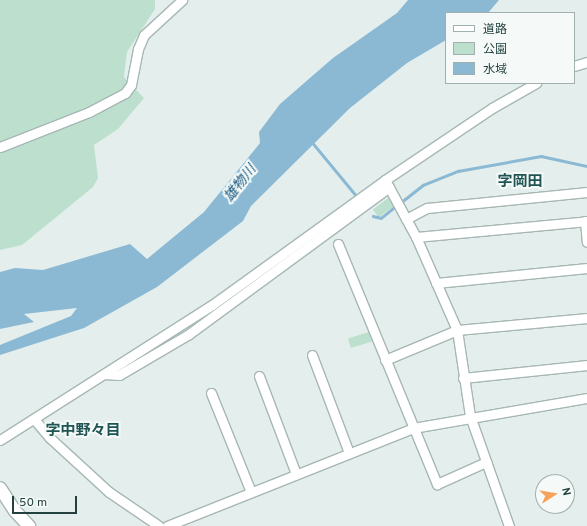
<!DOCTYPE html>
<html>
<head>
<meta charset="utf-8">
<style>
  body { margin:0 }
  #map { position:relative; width:587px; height:526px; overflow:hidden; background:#e4eeec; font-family:Overpass,"Noto Sans JP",sans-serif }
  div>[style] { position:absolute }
  .green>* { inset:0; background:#bde0ce; transform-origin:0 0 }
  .water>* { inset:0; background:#8bb9d4 }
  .stream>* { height:2.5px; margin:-1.25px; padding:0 1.25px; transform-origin:1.25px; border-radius:1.25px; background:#8bb9d4 }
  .roads { filter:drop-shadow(1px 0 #a6b7b5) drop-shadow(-1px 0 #a6b7b5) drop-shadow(0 1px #a6b7b5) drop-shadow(0 -1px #a6b7b5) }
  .street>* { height:9px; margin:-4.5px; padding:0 4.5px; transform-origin:4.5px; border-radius:4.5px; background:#fff }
  .secondary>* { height:12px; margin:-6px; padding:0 6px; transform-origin:6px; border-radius:6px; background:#fff }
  span { translate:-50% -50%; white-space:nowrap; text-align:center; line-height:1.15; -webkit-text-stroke:4px #f5faf9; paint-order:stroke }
  .water-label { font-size:14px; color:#1a597f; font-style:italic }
  .quarter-label { font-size:15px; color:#1e5452; font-weight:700 }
  .legend { position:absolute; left:445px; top:12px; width:130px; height:72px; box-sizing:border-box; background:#f5faf9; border:1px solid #a1b0af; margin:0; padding:5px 7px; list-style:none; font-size:12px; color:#23413f }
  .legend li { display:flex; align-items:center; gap:8px; height:20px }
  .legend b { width:20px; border:1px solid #a1b0af }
  .north { position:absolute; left:535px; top:474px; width:40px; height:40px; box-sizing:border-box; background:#f5faf9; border:1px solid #a1b0af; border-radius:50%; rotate:78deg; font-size:11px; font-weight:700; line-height:16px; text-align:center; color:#23413f }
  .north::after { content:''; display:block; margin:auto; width:14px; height:18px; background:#f6a25b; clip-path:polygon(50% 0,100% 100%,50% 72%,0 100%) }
  .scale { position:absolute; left:12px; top:496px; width:65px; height:18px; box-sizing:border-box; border:2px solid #23413f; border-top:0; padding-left:5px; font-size:12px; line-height:14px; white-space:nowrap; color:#23413f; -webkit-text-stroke:3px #f5faf9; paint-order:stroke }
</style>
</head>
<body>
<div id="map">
  <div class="green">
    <div style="clip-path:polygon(0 0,155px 0,155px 9px,127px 52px,124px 77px,144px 98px,118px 129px,94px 145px,98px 178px,93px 187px,22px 245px,0 250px)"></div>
    <div style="left:388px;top:198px;width:10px;height:19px;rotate:53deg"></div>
    <div style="left:369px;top:332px;width:10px;height:22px;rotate:73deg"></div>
  </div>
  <div class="water">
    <div style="clip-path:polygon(408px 0,499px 0,488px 13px,446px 13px,446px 40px,407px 63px,350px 108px,251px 206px,243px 221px,157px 287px,84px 328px,0 355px,0 345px,71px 316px,77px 308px,24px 314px,34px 322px,0 329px,0 272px,15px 268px,43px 270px,130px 244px,147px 259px,204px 212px,260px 143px,259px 132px,280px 104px,333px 58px,397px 13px)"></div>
  </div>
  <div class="stream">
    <div style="left:312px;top:142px;width:67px;rotate:50.4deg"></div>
    <div style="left:400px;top:203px;width:29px;rotate:-38deg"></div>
    <div style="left:423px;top:185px;width:38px;rotate:-22deg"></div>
    <div style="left:458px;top:171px;width:84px;rotate:-10.2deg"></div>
    <div style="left:541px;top:156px;width:47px;rotate:12.3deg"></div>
    <div style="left:373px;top:216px;width:8px;rotate:14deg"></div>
    <div style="left:381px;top:218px;width:19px;rotate:-39deg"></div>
  </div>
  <div class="roads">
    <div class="street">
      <div style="left:574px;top:66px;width:14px;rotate:-17deg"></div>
      <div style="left:0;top:147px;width:96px;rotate:-21.5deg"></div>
      <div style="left:89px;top:112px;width:41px;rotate:-27.8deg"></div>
      <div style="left:125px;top:93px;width:10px;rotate:-53deg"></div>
      <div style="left:131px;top:85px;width:37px;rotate:-79deg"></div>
      <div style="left:138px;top:49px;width:15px;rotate:-67deg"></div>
      <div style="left:144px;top:35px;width:52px;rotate:-42.6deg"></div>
      <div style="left:385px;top:180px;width:65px;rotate:61.5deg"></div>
      <div style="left:416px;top:237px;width:102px;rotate:66.2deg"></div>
      <div style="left:457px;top:330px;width:87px;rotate:81.4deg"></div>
      <div style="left:470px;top:416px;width:117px;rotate:70.5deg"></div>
      <div style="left:406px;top:219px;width:24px;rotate:-28deg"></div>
      <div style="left:427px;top:208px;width:161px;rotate:-5.7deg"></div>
      <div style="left:585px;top:221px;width:21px;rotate:85deg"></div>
      <div style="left:416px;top:237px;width:172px;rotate:-5.3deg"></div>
      <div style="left:338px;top:244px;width:260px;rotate:67.6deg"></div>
      <div style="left:437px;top:484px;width:54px;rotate:-24.2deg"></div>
      <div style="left:436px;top:283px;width:152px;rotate:-5.7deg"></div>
      <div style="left:312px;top:355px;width:105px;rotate:69.3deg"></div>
      <div style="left:385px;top:360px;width:78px;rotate:-22.6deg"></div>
      <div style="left:457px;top:330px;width:131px;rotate:-5.3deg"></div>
      <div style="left:104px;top:374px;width:15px;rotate:4deg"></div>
      <div style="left:119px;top:375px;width:81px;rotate:-30.4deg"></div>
      <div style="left:189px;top:334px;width:248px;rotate:-36.3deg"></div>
      <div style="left:259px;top:376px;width:105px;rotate:69.3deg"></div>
      <div style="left:463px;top:378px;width:125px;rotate:-6deg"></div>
      <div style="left:211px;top:393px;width:107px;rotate:68deg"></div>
      <div style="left:34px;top:419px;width:25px;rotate:50deg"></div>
      <div style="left:50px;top:438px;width:80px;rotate:42.5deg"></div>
      <div style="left:109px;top:492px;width:60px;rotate:34.2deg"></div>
      <div style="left:0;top:440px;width:251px;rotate:-32.5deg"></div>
      <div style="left:212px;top:305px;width:213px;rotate:-35.8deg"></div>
      <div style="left:385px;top:180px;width:129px;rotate:-33.9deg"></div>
      <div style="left:492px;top:108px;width:51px;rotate:-29.6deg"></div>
      <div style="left:167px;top:526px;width:265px;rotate:-21.7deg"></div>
      <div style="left:413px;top:428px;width:177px;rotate:-9.8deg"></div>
    </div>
    <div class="secondary">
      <div style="left:0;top:488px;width:27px;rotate:57deg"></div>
      <div style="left:15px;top:511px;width:21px;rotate:47deg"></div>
    </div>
  </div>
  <div class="water-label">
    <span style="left:241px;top:184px;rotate:-52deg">雄物川</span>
  </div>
  <div class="quarter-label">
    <span style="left:520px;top:183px">字岡田</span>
    <span style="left:83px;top:432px">字中野々目</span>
  </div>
  <ul class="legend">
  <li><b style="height:5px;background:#fff"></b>道路</li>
  <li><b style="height:11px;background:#bde0ce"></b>公園</li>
  <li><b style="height:11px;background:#8bb9d4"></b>水域</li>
  </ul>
  <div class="north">N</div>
  <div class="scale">50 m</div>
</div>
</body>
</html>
